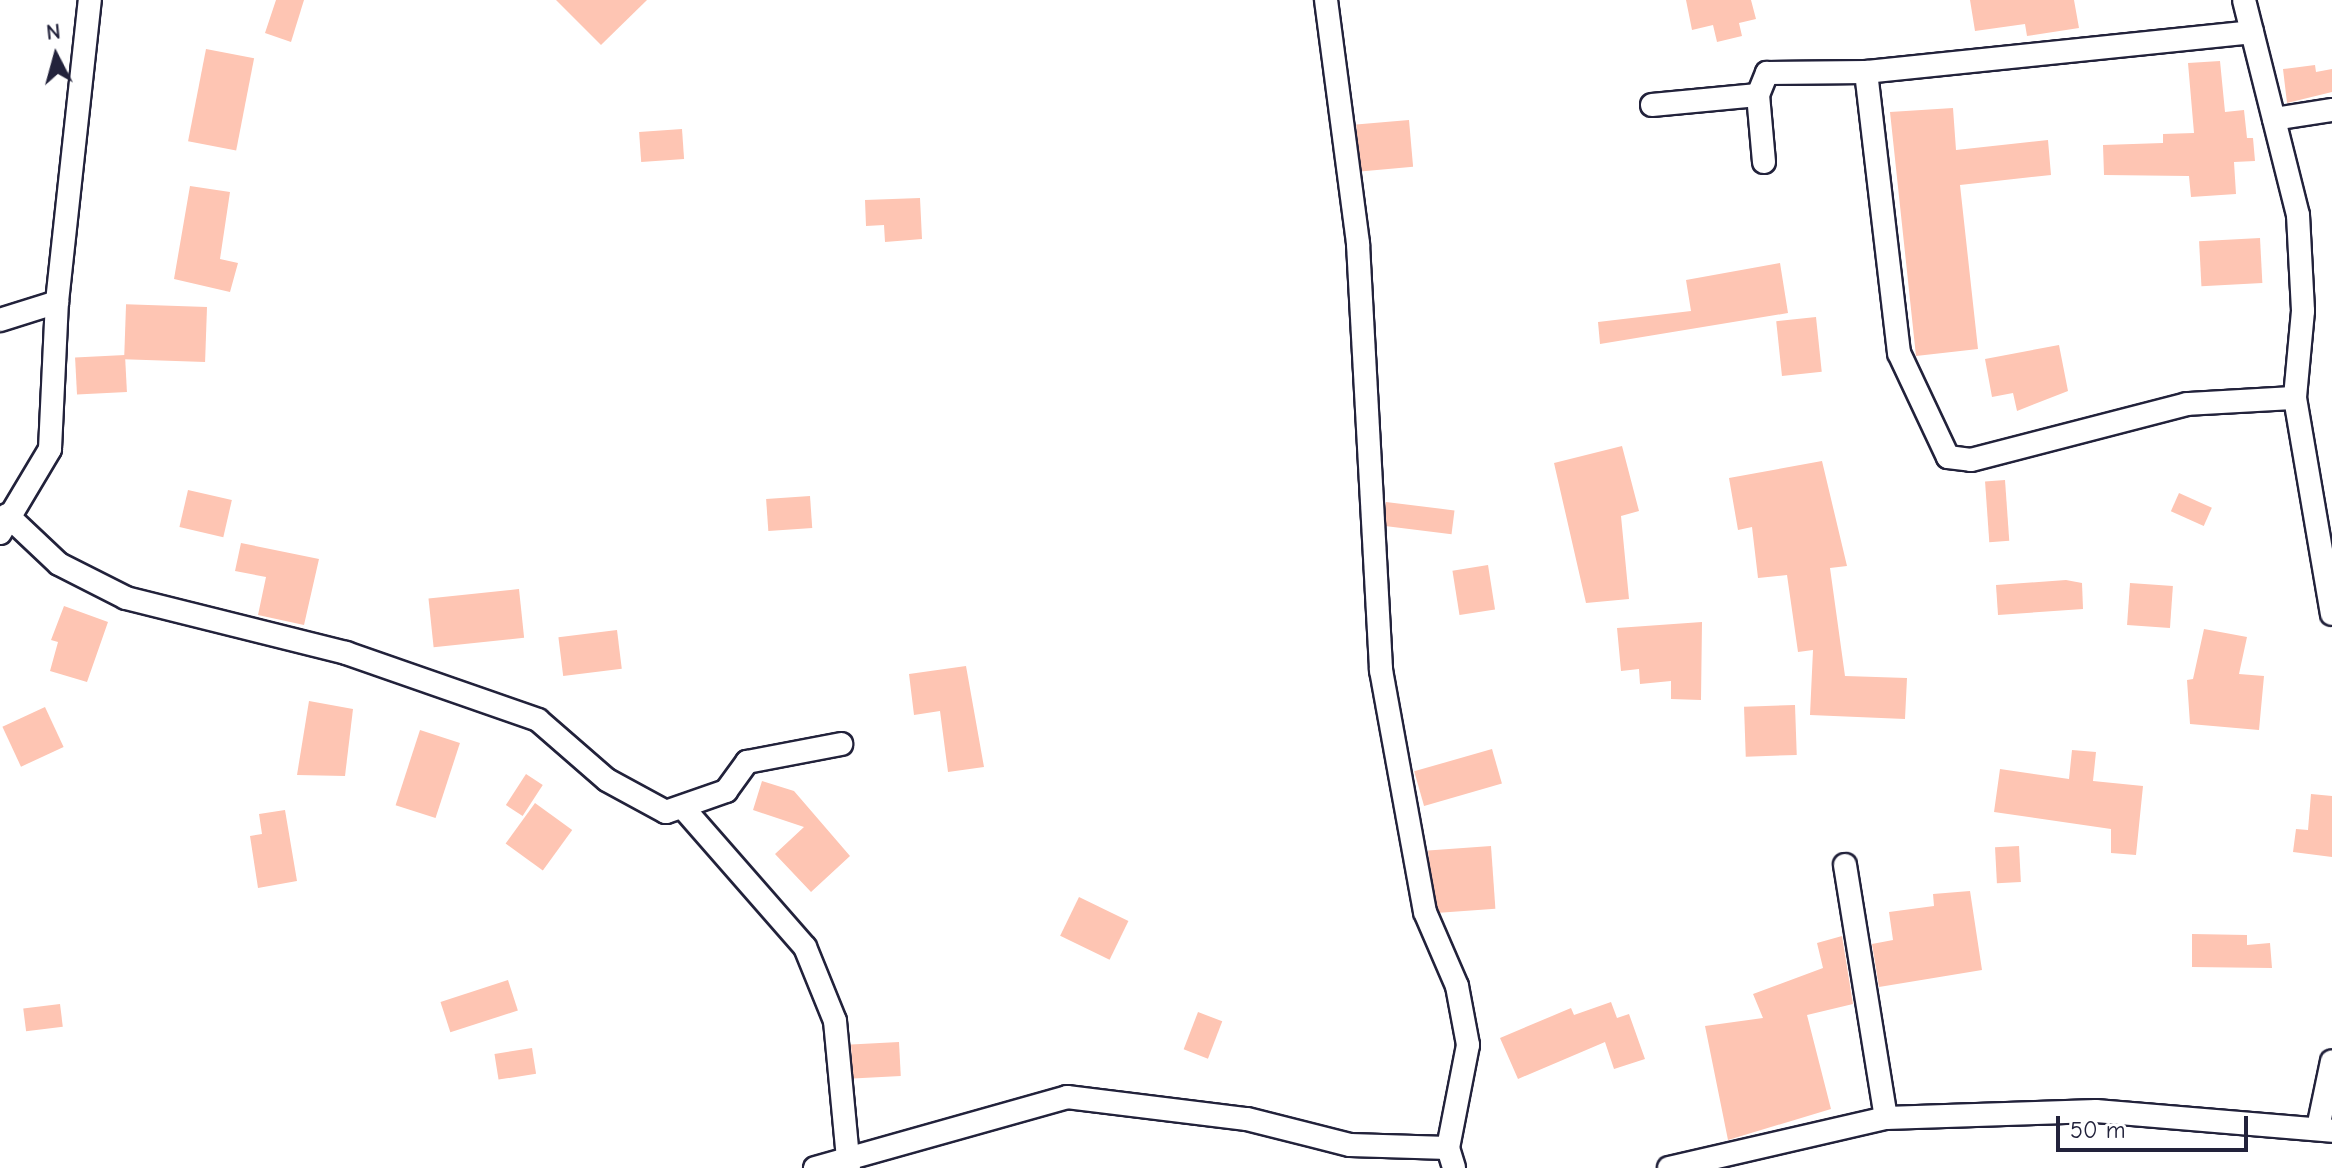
<!DOCTYPE html>
<html>
<head>
<meta charset="utf-8">
<style>
  body { margin:0 }
  #map { position:relative; width:2332px; height:1168px; overflow:hidden; background:#fff; font-family:"Comic Neue",sans-serif }
  div>[style] { position:absolute }
  .building>* { inset:0; background:#fec5b3; transform-origin:0 0 }
  .roads { filter:drop-shadow(2px 0 #22223b) drop-shadow(-2px 0 #22223b) drop-shadow(0 2px #22223b) drop-shadow(0 -2px #22223b) }
  .street>* { height:22px; margin:-11px; padding:0 11px; transform-origin:11px; border-radius:11px; background:#fff }
  span { translate:-50% -50%; white-space:nowrap; text-align:center; line-height:1.15; -webkit-text-stroke:6px #fff; paint-order:stroke }
  .north { position:absolute; left:16px; top:16px; width:80px; height:80px; -webkit-text-stroke:6px #fff; paint-order:stroke; rotate:354deg; font-size:22px; font-weight:700; line-height:32px; text-align:center; color:#22223b }
  .north::after { content:''; display:block; margin:auto; width:28px; height:36px; background:#22223b; clip-path:polygon(50% 0,100% 100%,50% 72%,0 100%) }
  .scale { position:absolute; left:2056px; top:1116px; width:192px; height:36px; box-sizing:border-box; border:4px solid #22223b; border-top:0; padding-left:10px; font-size:24px; line-height:28px; white-space:nowrap; color:#22223b; -webkit-text-stroke:6px #fff; paint-order:stroke }
</style>
</head>
<body>
<div id="map">
  <div class="building">
    <div style="clip-path:polygon(276px 0,304px 0,291px 42px,265px 33px)"></div>
    <div style="clip-path:polygon(556px 0,647px 0,601px 45px)"></div>
    <div style="clip-path:polygon(1686px 0,1751px 0,1756px 19px,1739px 23px,1742px 36px,1717px 42px,1713px 25px,1692px 30px)"></div>
    <div style="clip-path:polygon(1970px 0,2074px 0,2079px 28px,2027px 36px,2025px 24px,1975px 31px)"></div>
    <div style="left:206px;top:49px;width:49px;height:94px;rotate:11deg"></div>
    <div style="clip-path:polygon(2220px 61px,2225px 112px,2244px 110px,2247px 138px,2253px 138px,2255px 161px,2234px 162px,2236px 194px,2191px 197px,2189px 176px,2104px 175px,2103px 145px,2163px 143px,2163px 134px,2194px 133px,2188px 63px)"></div>
    <div style="clip-path:polygon(2315px 65px,2316px 72px,2332px 69px,2332px 92px,2287px 103px,2283px 69px)"></div>
    <div style="clip-path:polygon(1953px 108px,1956px 150px,2048px 140px,2051px 175px,1960px 185px,1978px 349px,1916px 356px,1890px 112px)"></div>
    <div style="left:1409px;top:120px;width:47px;height:53px;rotate:85deg"></div>
    <div style="left:682px;top:129px;width:30px;height:43px;rotate:86deg"></div>
    <div style="clip-path:polygon(190px 186px,230px 192px,220px 259px,238px 263px,230px 292px,174px 279px)"></div>
    <div style="clip-path:polygon(920px 198px,922px 239px,885px 242px,884px 225px,866px 226px,865px 200px)"></div>
    <div style="left:2260px;top:238px;width:45px;height:61px;rotate:87deg"></div>
    <div style="clip-path:polygon(1780px 263px,1788px 313px,1600px 344px,1598px 322px,1691px 311px,1686px 280px)"></div>
    <div style="left:207px;top:307px;width:55px;height:81px;rotate:92deg"></div>
    <div style="left:1816px;top:317px;width:55px;height:40px;rotate:84deg"></div>
    <div style="clip-path:polygon(2059px 345px,2068px 391px,2017px 411px,2013px 393px,1992px 397px,1985px 359px)"></div>
    <div style="left:125px;top:355px;width:37px;height:50px;rotate:87deg"></div>
    <div style="clip-path:polygon(1622px 446px,1639px 511px,1621px 516px,1629px 599px,1586px 603px,1554px 463px)"></div>
    <div style="clip-path:polygon(1822px 461px,1847px 566px,1830px 568px,1845px 676px,1907px 678px,1905px 719px,1810px 715px,1813px 650px,1798px 652px,1787px 575px,1758px 578px,1752px 527px,1738px 530px,1729px 478px)"></div>
    <div style="left:2005px;top:480px;width:61px;height:20px;rotate:86deg"></div>
    <div style="left:188px;top:490px;width:45px;height:38px;rotate:13deg"></div>
    <div style="left:2179px;top:493px;width:36px;height:20px;rotate:24deg"></div>
    <div style="left:810px;top:496px;width:32px;height:44px;rotate:86deg"></div>
    <div style="left:1386px;top:502px;width:69px;height:24px;rotate:7deg"></div>
    <div style="clip-path:polygon(241px 543px,319px 559px,304px 625px,258px 615px,266px 577px,235px 571px)"></div>
    <div style="left:1488px;top:565px;width:45px;height:36px;rotate:81deg"></div>
    <div style="clip-path:polygon(2066px 580px,2082px 583px,2083px 609px,1998px 615px,1996px 585px)"></div>
    <div style="left:2130px;top:583px;width:43px;height:42px;rotate:4deg"></div>
    <div style="left:519px;top:589px;width:49px;height:91px;rotate:84deg"></div>
    <div style="clip-path:polygon(64px 606px,108px 622px,87px 682px,50px 671px,58px 642px,51px 640px)"></div>
    <div style="clip-path:polygon(1702px 622px,1701px 700px,1671px 699px,1671px 681px,1640px 684px,1639px 669px,1621px 671px,1617px 628px)"></div>
    <div style="clip-path:polygon(2204px 629px,2247px 637px,2239px 674px,2264px 676px,2259px 730px,2190px 724px,2187px 680px,2193px 679px)"></div>
    <div style="left:617px;top:630px;width:39px;height:59px;rotate:83deg"></div>
    <div style="clip-path:polygon(966px 666px,984px 767px,948px 772px,940px 711px,914px 715px,909px 674px)"></div>
    <div style="clip-path:polygon(309px 701px,353px 709px,345px 776px,297px 775px)"></div>
    <div style="left:1795px;top:705px;width:50px;height:51px;rotate:88deg"></div>
    <div style="left:45px;top:707px;width:44px;height:47px;rotate:65deg"></div>
    <div style="left:420px;top:730px;width:42px;height:79px;rotate:18deg"></div>
    <div style="left:1492px;top:749px;width:36px;height:81px;rotate:74deg"></div>
    <div style="clip-path:polygon(2072px 750px,2096px 752px,2093px 781px,2143px 786px,2136px 855px,2111px 853px,2111px 829px,1994px 812px,2000px 769px,2069px 779px)"></div>
    <div style="left:526px;top:774px;width:20px;height:37px;rotate:33deg"></div>
    <div style="clip-path:polygon(762px 781px,794px 791px,850px 856px,811px 892px,775px 854px,804px 827px,753px 810px)"></div>
    <div style="clip-path:polygon(2311px 794px,2332px 796px,2332px 857px,2293px 852px,2296px 829px,2308px 830px)"></div>
    <div style="left:535px;top:803px;width:46px;height:50px;rotate:36deg"></div>
    <div style="clip-path:polygon(285px 810px,297px 881px,258px 888px,250px 836px,262px 834px,259px 814px)"></div>
    <div style="left:1491px;top:846px;width:63px;height:63px;rotate:86deg"></div>
    <div style="left:2019px;top:846px;width:36px;height:24px;rotate:87deg"></div>
    <div style="clip-path:polygon(1970px 891px,1982px 970px,1879px 987px,1872px 944px,1893px 940px,1889px 912px,1934px 906px,1933px 894px)"></div>
    <div style="left:1079px;top:897px;width:55px;height:43px;rotate:26deg"></div>
    <div style="clip-path:polygon(2192px 934px,2247px 935px,2247px 945px,2270px 943px,2272px 968px,2192px 967px)"></div>
    <div style="clip-path:polygon(1842px 936px,1853px 1004px,1807px 1015px,1831px 1109px,1728px 1140px,1705px 1026px,1763px 1018px,1753px 994px,1823px 968px,1817px 943px)"></div>
    <div style="left:508px;top:980px;width:32px;height:71px;rotate:72deg"></div>
    <div style="clip-path:polygon(1611px 1002px,1617px 1018px,1629px 1014px,1645px 1059px,1614px 1069px,1605px 1042px,1518px 1079px,1500px 1038px,1571px 1008px,1574px 1015px)"></div>
    <div style="left:60px;top:1004px;width:23px;height:37px;rotate:83deg"></div>
    <div style="left:1198px;top:1012px;width:26px;height:40px;rotate:21deg"></div>
    <div style="left:899px;top:1042px;width:34px;height:48px;rotate:87deg"></div>
    <div style="left:532px;top:1048px;width:26px;height:38px;rotate:81deg"></div>
  </div>
  <div class="roads">
    <div class="street">
      <div style="left:1326px;top:0;width:246px;rotate:82.5deg"></div>
      <div style="left:1358px;top:244px;width:427px;rotate:86.9deg"></div>
      <div style="left:1381px;top:670px;width:246px;rotate:79.7deg"></div>
      <div style="left:1425px;top:912px;width:81px;rotate:66.6deg"></div>
      <div style="left:1457px;top:986px;width:60px;rotate:79.4deg"></div>
      <div style="left:1468px;top:1045px;width:105px;rotate:101deg"></div>
      <div style="left:1448px;top:1148px;width:21px;rotate:73deg"></div>
      <div style="left:2244px;top:0;width:222px;rotate:75.9deg"></div>
      <div style="left:2298px;top:215px;width:96px;rotate:87deg"></div>
      <div style="left:2303px;top:311px;width:87px;rotate:95.3deg"></div>
      <div style="left:2295px;top:398px;width:219px;rotate:80.3deg"></div>
      <div style="left:1866px;top:72px;width:283px;rotate:83.3deg"></div>
      <div style="left:1899px;top:353px;width:115px;rotate:64.8deg"></div>
      <div style="left:1948px;top:457px;width:23px;rotate:7deg"></div>
      <div style="left:1971px;top:460px;width:223px;rotate:-14.5deg"></div>
      <div style="left:2187px;top:404px;width:108px;rotate:-3.2deg"></div>
      <div style="left:1652px;top:105px;width:106px;rotate:-5.4deg"></div>
      <div style="left:2274px;top:119px;width:59px;rotate:-8.8deg"></div>
      <div style="left:1764px;top:162px;width:67px;rotate:-95.1deg"></div>
      <div style="left:1758px;top:95px;width:24px;rotate:-68deg"></div>
      <div style="left:1767px;top:73px;width:99px;rotate:-0.6deg"></div>
      <div style="left:1866px;top:72px;width:388px;rotate:-5.9deg"></div>
      <div style="left:0;top:320px;width:60px;rotate:-17.5deg"></div>
      <div style="left:7px;top:515px;width:71px;rotate:43.3deg"></div>
      <div style="left:59px;top:564px;width:75px;rotate:26.9deg"></div>
      <div style="left:126px;top:598px;width:227px;rotate:14deg"></div>
      <div style="left:346px;top:653px;width:203px;rotate:19.2deg"></div>
      <div style="left:538px;top:720px;width:91px;rotate:41deg"></div>
      <div style="left:607px;top:780px;width:67px;rotate:28.5deg"></div>
      <div style="left:666px;top:812px;width:64px;rotate:-19.3deg"></div>
      <div style="left:726px;top:791px;width:36px;rotate:-54deg"></div>
      <div style="left:747px;top:762px;width:96px;rotate:-10.8deg"></div>
      <div style="left:0;top:533px;width:98px;rotate:-59.2deg"></div>
      <div style="left:50px;top:449px;width:147px;rotate:-87.3deg"></div>
      <div style="left:57px;top:302px;width:304px;rotate:-83.8deg"></div>
      <div style="left:685px;top:810px;width:182px;rotate:48.8deg"></div>
      <div style="left:805px;top:947px;width:80px;rotate:67.9deg"></div>
      <div style="left:835px;top:1021px;width:148px;rotate:84.6deg"></div>
      <div style="left:1845px;top:865px;width:256px;rotate:80.8deg"></div>
      <div style="left:2318px;top:1128px;width:68px;rotate:-78.2deg"></div>
      <div style="left:815px;top:1168px;width:262px;rotate:-15.7deg"></div>
      <div style="left:1067px;top:1097px;width:181px;rotate:7deg"></div>
      <div style="left:1247px;top:1119px;width:106px;rotate:14.2deg"></div>
      <div style="left:1350px;top:1145px;width:98px;rotate:1.8deg"></div>
      <div style="left:1669px;top:1168px;width:223px;rotate:-13deg"></div>
      <div style="left:1886px;top:1118px;width:210px;rotate:-1.9deg"></div>
      <div style="left:2096px;top:1111px;width:237px;rotate:4.8deg"></div>
    </div>
  </div>
  <div class="north">N</div>
  <div class="scale">50 m</div>
</div>
</body>
</html>
